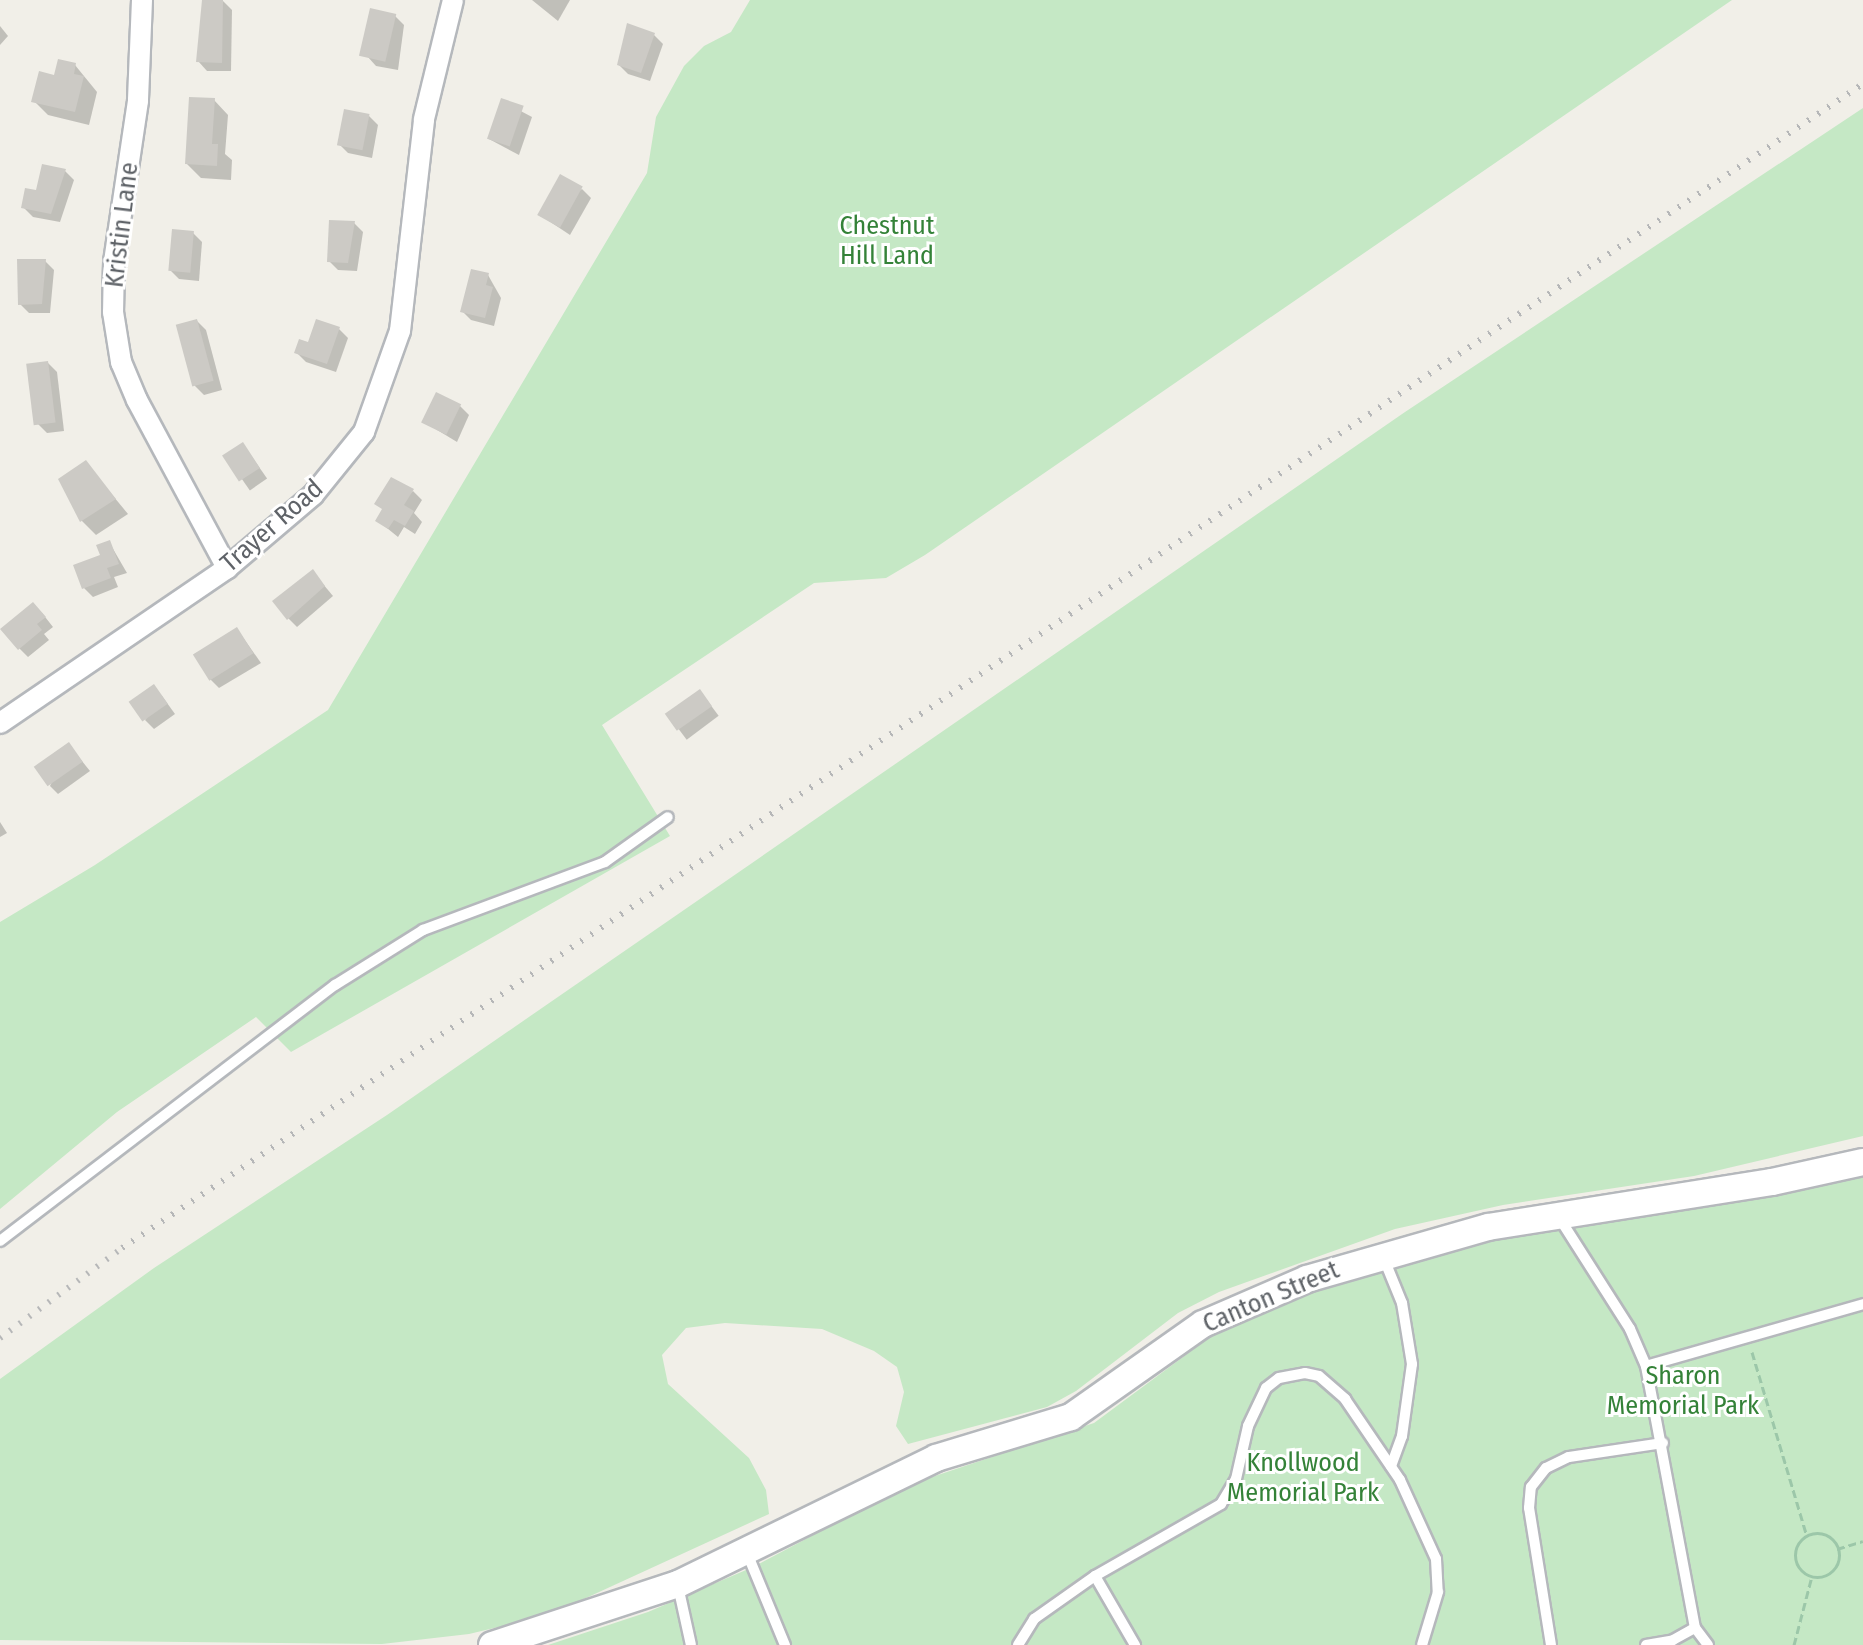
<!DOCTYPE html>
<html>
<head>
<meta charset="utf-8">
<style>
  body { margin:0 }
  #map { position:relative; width:1863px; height:1645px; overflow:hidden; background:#f1efe8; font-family:"Fira Sans Condensed",sans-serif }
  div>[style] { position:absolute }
  .green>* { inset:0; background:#c5e8c5 }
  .shadow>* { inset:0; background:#0003; transform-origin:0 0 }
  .building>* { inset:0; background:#cccac5; transform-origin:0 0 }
  .path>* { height:3px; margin-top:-1.5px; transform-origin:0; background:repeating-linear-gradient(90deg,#9cc7a9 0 8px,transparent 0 12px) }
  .path>.ring { margin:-1.5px; padding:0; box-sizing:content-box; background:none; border:3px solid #9cc7a9; border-radius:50% }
  .roads { filter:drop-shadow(2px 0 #b5b8bc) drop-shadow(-2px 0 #b5b8bc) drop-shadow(0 2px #b5b8bc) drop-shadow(0 -2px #b5b8bc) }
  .service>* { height:10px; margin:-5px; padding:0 5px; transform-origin:5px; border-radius:5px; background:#fff }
  .minor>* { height:20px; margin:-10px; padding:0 10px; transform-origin:10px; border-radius:10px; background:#fff }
  .tertiary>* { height:26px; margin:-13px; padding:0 13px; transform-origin:13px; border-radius:13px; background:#fff }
  .rail>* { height:6px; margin-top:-3px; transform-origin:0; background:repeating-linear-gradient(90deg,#b6b7b8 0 2px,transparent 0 12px) }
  span { translate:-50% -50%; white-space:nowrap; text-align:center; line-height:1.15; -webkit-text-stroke:6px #fff; paint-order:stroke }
  .street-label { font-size:26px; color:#5f6368 }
  .park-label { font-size:26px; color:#348238 }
</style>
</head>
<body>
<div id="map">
  <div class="green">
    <div style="clip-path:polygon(750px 0,1732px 0,925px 555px,886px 578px,814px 583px,602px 725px,670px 836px,291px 1052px,256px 1017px,117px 1112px,0 1209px,0 922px,95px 865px,328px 710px,647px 173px,656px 117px,684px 66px,704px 46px,731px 32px)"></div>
    <div style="clip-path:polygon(1863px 108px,1863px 1136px,1694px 1176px,1503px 1205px,1395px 1229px,1219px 1292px,1178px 1313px,1076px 1391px,1047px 1407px,908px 1444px,896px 1426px,904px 1392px,897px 1367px,874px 1351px,822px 1329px,725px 1323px,686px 1328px,662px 1355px,668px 1384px,749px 1458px,766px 1490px,769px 1514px,549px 1615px,469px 1634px,382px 1644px,0 1640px,0 1379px,154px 1268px,387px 1115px,1405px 412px)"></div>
    <div style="clip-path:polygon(1863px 1177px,1863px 1645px,548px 1645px,648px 1612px,753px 1567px,908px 1485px,1094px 1423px,1210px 1337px,1312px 1293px,1491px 1241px,1775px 1196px)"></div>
  </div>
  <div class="shadow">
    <div style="clip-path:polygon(532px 0,570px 0,558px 21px)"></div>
    <div style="clip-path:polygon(223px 1px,232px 10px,231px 71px,207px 71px,198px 61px)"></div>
    <div style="clip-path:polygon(395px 16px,404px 25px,398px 70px,376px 66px,367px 56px)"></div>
    <div style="clip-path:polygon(0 26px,8px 36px,0 45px)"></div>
    <div style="clip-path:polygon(654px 35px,663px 44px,650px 81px,628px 74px,619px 65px)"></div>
    <div style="clip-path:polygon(75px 65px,97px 92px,89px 125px,48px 115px,34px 101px,55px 77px)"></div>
    <div style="clip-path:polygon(214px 100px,228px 115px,225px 154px,232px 160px,231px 180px,201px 178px,187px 164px)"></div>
    <div style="clip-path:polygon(502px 101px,532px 117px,519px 155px,489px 139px)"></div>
    <div style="clip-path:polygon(369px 116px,378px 125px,372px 158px,348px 153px,339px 144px)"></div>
    <div style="clip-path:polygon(65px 171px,74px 180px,60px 222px,33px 217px,24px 208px)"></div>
    <div style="clip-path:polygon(582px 189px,591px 198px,570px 235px,540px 215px)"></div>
    <div style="clip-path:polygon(354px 223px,363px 232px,357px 271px,338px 270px,329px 261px)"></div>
    <div style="clip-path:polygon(193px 233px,202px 242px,199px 281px,179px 279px,170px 270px)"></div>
    <div style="clip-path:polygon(45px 261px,54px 270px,50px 313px,29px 313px,20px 304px)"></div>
    <div style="clip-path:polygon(488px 275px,501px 298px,494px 326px,471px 320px,462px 311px)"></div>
    <div style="clip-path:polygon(197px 321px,206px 330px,222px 390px,204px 395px,195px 386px)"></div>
    <div style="clip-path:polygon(339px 329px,348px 338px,336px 372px,306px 362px,296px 352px)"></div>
    <div style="clip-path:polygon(48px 363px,57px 372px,64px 431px,47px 433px,38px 424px)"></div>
    <div style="clip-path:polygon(460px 406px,469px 415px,457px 442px,424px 422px)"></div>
    <div style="left:243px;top:444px;width:42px;height:21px;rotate:55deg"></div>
    <div style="clip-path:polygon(86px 463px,128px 514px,96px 535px,82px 521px,61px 479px)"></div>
    <div style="clip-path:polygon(413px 491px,422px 500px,414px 513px,422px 522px,415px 534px,404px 527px,398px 537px,377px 520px)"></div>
    <div style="clip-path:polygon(109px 542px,127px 573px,114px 577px,118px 587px,93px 597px,84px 588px)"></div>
    <div style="clip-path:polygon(313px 572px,333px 596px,297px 627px,288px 618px)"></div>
    <div style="clip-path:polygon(42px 613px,53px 627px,44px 634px,49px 640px,28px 657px,19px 648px)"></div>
    <div style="clip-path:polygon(237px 629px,261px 663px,219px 688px,210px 679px)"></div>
    <div style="left:700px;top:691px;width:31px;height:40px;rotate:53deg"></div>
    <div style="clip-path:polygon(162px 696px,175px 714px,154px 729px,145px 720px)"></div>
    <div style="clip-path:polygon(69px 745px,90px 771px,58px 794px,50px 786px)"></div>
    <div style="clip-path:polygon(0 822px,7px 833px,0 837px)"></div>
  </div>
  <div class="building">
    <div style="clip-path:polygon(202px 0,223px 0,222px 63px,196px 62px)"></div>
    <div style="left:370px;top:8px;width:27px;height:49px;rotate:13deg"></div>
    <div style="clip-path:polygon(627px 23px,655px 33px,641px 73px,617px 65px)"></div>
    <div style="clip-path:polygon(58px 59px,76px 63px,74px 74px,84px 76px,75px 112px,31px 102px,39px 71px,54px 75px)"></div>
    <div style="clip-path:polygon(189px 97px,215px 98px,212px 144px,218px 144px,217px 166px,185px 164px)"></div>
    <div style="left:501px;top:98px;width:24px;height:43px;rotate:19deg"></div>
    <div style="left:344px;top:109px;width:26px;height:37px;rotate:11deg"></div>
    <div style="clip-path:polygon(42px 164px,66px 169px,51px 214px,21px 208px,25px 188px,36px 190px)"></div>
    <div style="left:560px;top:174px;width:26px;height:47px;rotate:29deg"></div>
    <div style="clip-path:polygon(329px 220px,355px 221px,348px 263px,327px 262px)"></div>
    <div style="left:172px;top:229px;width:22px;height:42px;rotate:5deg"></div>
    <div style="clip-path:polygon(17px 259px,46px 259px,42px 304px,18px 305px)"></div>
    <div style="clip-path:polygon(471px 269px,489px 273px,486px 285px,493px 287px,485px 318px,460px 312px)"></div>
    <div style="left:197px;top:319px;width:64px;height:22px;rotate:75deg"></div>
    <div style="clip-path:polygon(316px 319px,340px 327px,327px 364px,294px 353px,299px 339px,308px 342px)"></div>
    <div style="left:48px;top:361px;width:62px;height:22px;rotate:83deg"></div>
    <div style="left:436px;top:392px;width:28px;height:34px;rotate:26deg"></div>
    <div style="left:243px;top:442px;width:31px;height:25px;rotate:57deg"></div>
    <div style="clip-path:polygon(86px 460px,116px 499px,80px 522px,58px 479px)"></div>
    <div style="clip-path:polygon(391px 477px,414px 489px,404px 505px,414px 511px,405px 526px,394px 520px,388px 529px,375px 521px,382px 509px,374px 504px)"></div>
    <div style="clip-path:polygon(110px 540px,119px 564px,107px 568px,111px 578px,82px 589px,73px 565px,100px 555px,96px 545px)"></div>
    <div style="clip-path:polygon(313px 569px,325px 586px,287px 620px,272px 601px)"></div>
    <div style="clip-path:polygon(33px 602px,46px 617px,37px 624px,42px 630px,18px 650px,0 629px)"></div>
    <div style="left:237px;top:627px;width:31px;height:52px;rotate:58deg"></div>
    <div style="left:154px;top:684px;width:24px;height:31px;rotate:55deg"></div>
    <div style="left:700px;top:689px;width:21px;height:43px;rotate:55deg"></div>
    <div style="left:69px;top:742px;width:24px;height:43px;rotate:55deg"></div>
  </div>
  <div class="path">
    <div style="left:1752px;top:1352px;width:192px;rotate:73.4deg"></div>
    <div class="ring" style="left:1795px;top:1533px;width:41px;height:41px"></div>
    <div style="left:1837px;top:1549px;width:27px;rotate:-17deg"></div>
    <div style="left:1794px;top:1645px;width:71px;rotate:-75.4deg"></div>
  </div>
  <div class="roads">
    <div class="service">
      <div style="left:1560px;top:1219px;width:130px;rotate:57.5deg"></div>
      <div style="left:1630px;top:1329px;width:40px;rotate:66.6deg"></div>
      <div style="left:0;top:1241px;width:422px;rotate:-37.4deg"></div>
      <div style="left:335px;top:985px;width:104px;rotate:-32deg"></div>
      <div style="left:423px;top:930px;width:194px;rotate:-20.5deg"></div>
      <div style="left:605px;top:862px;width:77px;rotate:-35.5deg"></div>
      <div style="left:1384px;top:1259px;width:48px;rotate:67.8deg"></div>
      <div style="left:1402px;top:1303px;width:62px;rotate:80.7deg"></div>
      <div style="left:1412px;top:1364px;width:73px;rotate:97.9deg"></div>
      <div style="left:1402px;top:1436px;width:32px;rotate:110deg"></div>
      <div style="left:747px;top:1553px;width:100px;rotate:67.6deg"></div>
      <div style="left:1095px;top:1576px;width:80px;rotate:59.9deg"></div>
      <div style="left:678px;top:1586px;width:60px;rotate:77.6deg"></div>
      <div style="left:1018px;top:1645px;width:31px;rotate:-58deg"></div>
      <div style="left:1034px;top:1619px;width:75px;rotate:-35.2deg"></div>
      <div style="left:1095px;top:1576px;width:145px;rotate:-29.7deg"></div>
      <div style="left:1221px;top:1504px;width:29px;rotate:-59deg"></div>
      <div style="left:1236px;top:1479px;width:54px;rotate:-77.2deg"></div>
      <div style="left:1248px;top:1426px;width:42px;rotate:-64.7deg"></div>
      <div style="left:1266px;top:1388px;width:16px;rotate:-38deg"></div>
      <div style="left:1279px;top:1378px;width:26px;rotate:-11deg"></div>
      <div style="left:1305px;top:1373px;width:14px;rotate:12deg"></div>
      <div style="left:1319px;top:1376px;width:35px;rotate:41deg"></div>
      <div style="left:1345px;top:1399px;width:98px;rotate:55.8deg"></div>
      <div style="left:1400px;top:1480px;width:87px;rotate:65.5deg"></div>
      <div style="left:1436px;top:1559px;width:33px;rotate:87deg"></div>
      <div style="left:1438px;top:1592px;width:55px;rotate:106.8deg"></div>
      <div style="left:1551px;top:1645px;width:139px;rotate:-99.1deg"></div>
      <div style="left:1529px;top:1508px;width:21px;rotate:-85deg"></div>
      <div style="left:1531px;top:1487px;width:24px;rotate:-52deg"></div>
      <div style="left:1546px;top:1468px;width:25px;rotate:-26deg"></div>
      <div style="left:1569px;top:1457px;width:95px;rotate:-8.5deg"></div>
      <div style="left:1646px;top:1645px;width:27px;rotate:-10deg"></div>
      <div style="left:1673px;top:1640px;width:25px;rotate:-29deg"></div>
      <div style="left:1708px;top:1645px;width:21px;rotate:-127deg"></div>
      <div style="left:1695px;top:1628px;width:267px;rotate:-100.6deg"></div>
      <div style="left:1646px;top:1366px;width:226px;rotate:-15.9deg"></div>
    </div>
    <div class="minor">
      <div style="left:142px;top:0;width:101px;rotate:92.3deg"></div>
      <div style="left:138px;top:101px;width:163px;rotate:98.5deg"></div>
      <div style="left:114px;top:262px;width:50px;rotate:91.1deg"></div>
      <div style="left:113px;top:312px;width:51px;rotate:80.9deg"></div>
      <div style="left:121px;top:362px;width:41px;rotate:67.2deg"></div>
      <div style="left:137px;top:400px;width:191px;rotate:61.8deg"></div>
      <div style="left:0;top:723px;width:275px;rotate:-34.3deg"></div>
      <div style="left:227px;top:568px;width:113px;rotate:-40.3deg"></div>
      <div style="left:313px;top:495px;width:81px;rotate:-51deg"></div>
      <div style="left:364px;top:432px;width:107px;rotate:-70.4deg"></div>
      <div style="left:400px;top:331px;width:213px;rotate:-83.5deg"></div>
      <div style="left:424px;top:119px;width:122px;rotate:-76.3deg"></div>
    </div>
    <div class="tertiary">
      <div style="left:492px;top:1645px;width:196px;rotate:-18.2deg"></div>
      <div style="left:678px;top:1584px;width:287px;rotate:-26deg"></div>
      <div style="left:936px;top:1458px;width:141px;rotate:-16.9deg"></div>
      <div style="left:1071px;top:1417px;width:161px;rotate:-35.2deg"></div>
      <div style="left:1203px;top:1324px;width:113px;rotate:-23.4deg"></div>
      <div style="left:1307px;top:1279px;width:188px;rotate:-16deg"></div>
      <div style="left:1488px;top:1227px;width:288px;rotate:-9deg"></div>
      <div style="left:1772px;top:1182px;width:93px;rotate:-12.4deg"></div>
    </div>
  </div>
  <div class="rail">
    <div style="left:0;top:1338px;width:152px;rotate:-36.4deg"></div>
    <div style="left:122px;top:1248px;width:2094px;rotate:-33.77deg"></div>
  </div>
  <div class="street-label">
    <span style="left:122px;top:225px;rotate:-83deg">Kristin Lane</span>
    <span style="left:272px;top:526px;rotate:-41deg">Trayer Road</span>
    <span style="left:1271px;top:1297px;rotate:-23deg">Canton Street</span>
  </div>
  <div class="park-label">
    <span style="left:887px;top:241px">Chestnut<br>Hill Land</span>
    <span style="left:1683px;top:1391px">Sharon<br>Memorial Park</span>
    <span style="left:1303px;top:1478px">Knollwood<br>Memorial Park</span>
  </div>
</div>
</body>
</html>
